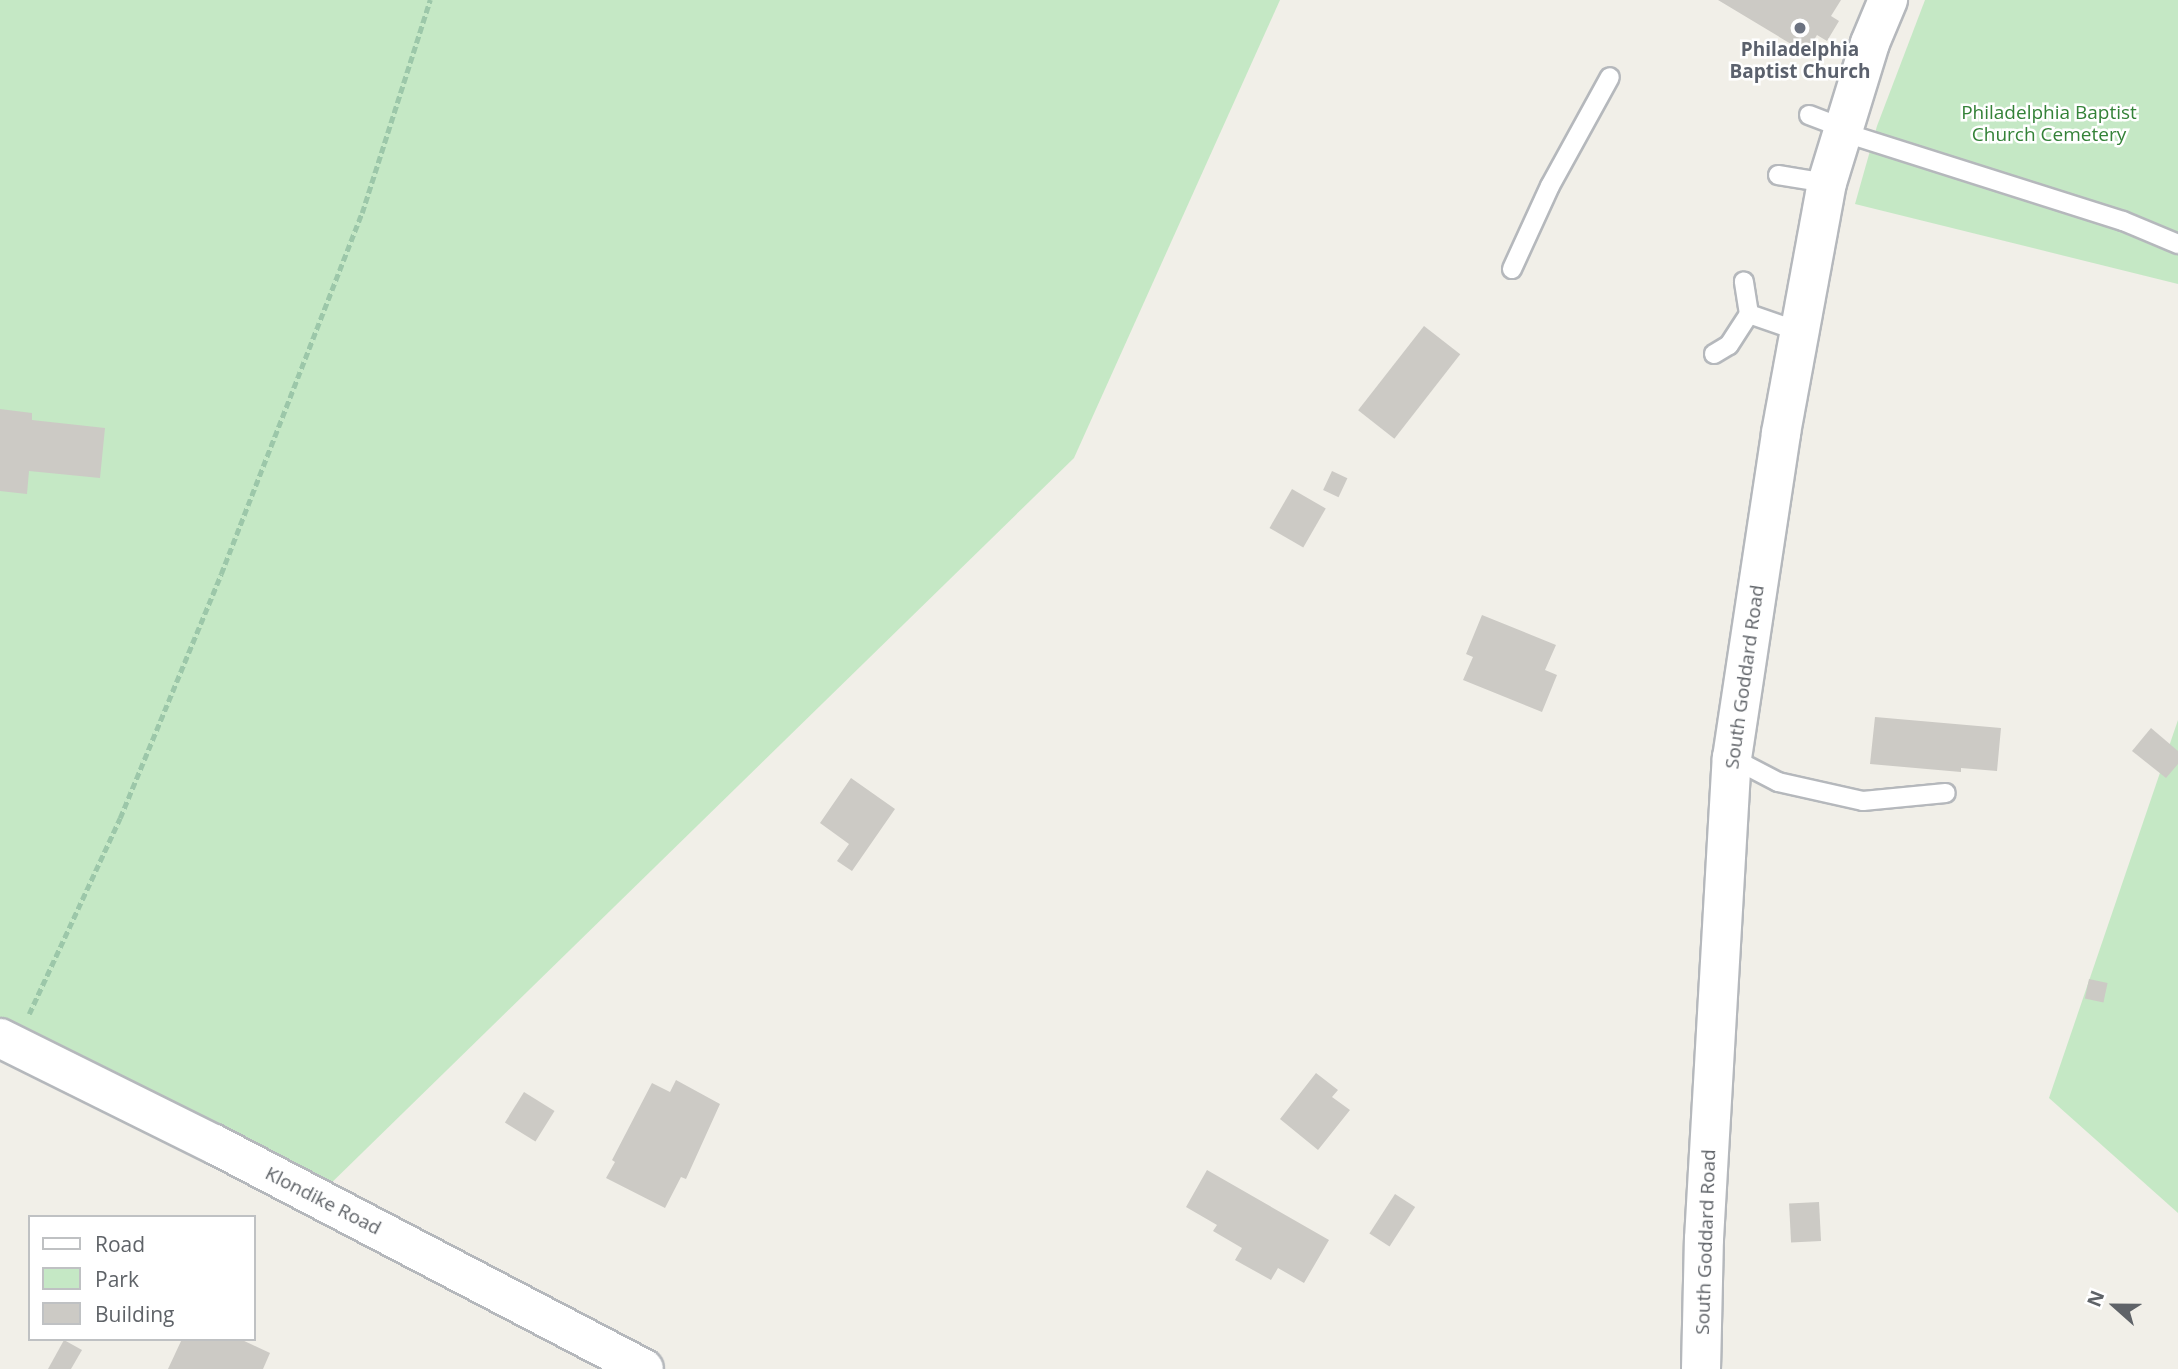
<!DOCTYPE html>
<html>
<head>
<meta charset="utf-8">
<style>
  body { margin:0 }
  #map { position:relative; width:2178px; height:1369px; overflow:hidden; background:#f1efe8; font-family:"Open Sans",sans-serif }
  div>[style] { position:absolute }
  .green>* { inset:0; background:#c5e8c5 }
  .building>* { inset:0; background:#cccac5; transform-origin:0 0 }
  .path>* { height:4.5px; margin-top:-2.25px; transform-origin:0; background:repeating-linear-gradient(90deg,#9cc7a9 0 7px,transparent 0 10.5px) }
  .roads { filter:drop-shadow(2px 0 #b5b8bc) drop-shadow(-2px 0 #b5b8bc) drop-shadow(0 2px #b5b8bc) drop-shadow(0 -2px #b5b8bc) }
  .lane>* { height:18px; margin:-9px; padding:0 9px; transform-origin:9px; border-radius:9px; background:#fff }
  .secondary>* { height:38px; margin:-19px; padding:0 19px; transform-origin:19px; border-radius:19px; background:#fff }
  .dots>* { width:19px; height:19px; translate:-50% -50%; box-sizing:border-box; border:4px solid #fff; border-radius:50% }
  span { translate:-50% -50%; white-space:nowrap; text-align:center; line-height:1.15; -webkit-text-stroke:5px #fff; paint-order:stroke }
  .worship-label { font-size:19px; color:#5b616d; font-weight:700 }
  .park-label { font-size:19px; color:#348238 }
  .street-label { font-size:19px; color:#5f6368 }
  .legend { position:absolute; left:28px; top:1215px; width:228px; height:126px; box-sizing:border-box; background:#fff; border:2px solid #bfc1c3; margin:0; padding:9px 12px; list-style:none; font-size:21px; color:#5f6368 }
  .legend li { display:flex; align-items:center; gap:14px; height:35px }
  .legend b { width:35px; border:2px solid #bfc1c3 }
  .north { position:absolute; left:2080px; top:1271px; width:70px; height:70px; -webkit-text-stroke:5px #fff; paint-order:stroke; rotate:291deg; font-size:19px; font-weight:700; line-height:28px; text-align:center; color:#5f6368 }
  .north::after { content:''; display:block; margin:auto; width:24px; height:32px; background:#5f6368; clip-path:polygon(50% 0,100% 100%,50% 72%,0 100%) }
</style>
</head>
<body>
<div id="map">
  <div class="green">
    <div style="clip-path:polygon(0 0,1280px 0,1074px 458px,321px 1193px,0 1031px)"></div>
    <div style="clip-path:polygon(1925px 0,2178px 0,2178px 284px,1855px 204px,1877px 126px)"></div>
    <div style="clip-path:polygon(2178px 720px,2178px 1213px,2049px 1098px)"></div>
  </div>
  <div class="building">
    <div style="clip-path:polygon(1718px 0,1841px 0,1831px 16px,1839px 21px,1827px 41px,1817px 35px,1806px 53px)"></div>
    <div style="left:1424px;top:326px;width:46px;height:107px;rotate:38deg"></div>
    <div style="clip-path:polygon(0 409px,32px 413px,32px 420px,105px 428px,100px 478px,29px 471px,27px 494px,0 491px)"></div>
    <div style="left:1332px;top:471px;width:17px;height:21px;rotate:25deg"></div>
    <div style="left:1292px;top:489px;width:39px;height:45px;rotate:30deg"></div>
    <div style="clip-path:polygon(1482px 615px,1556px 645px,1545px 670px,1557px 675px,1542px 712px,1463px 680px,1473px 657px,1466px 654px)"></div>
    <div style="clip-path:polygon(1875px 717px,2001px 728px,1997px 771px,1961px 768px,1961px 772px,1870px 764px)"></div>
    <div style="clip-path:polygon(2151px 728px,2178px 751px,2178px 764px,2166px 778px,2132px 751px)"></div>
    <div style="clip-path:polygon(851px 778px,895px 809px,852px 871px,837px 861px,849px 844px,820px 823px)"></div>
    <div style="left:2089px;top:979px;width:19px;height:20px;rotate:12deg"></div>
    <div style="clip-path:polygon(1316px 1073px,1338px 1090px,1332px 1097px,1350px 1110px,1318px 1150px,1280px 1119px)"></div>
    <div style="clip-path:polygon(676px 1080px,720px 1104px,686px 1179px,681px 1177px,665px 1208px,606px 1178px,615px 1162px,612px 1160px,652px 1083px,670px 1092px)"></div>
    <div style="left:524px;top:1092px;width:36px;height:36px;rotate:32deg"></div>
    <div style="clip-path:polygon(1207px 1170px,1329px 1240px,1304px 1283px,1278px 1268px,1271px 1280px,1235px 1260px,1242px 1248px,1213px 1231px,1217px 1225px,1186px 1207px)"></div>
    <div style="left:1395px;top:1194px;width:24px;height:47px;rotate:33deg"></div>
    <div style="left:1819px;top:1202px;width:39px;height:30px;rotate:87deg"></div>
    <div style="clip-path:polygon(182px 1339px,240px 1339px,270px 1353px,263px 1369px,168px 1369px)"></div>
    <div style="clip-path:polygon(64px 1340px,82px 1350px,71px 1369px,48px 1369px)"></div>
  </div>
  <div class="path">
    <div style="left:29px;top:1014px;width:216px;rotate:-65.1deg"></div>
    <div style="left:120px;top:818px;width:264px;rotate:-67.5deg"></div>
    <div style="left:221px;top:574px;width:388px;rotate:-68.7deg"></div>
    <div style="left:362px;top:213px;width:224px;rotate:-72.3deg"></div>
  </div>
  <div class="roads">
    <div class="lane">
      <div style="left:1809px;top:115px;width:36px;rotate:21deg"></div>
      <div style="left:1842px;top:132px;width:295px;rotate:17.6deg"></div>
      <div style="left:2123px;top:221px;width:60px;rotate:22.7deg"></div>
      <div style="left:1778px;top:175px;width:50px;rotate:9.3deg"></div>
      <div style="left:1512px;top:269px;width:91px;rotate:-65.4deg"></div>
      <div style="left:1550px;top:186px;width:124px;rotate:-61.2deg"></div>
      <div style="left:1749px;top:314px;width:55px;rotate:19.1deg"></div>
      <div style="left:1714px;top:354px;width:17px;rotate:-31deg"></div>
      <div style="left:1729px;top:345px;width:37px;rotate:-57deg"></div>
      <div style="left:1749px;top:314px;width:33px;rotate:-99deg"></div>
      <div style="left:1732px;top:758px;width:52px;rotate:27.6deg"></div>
      <div style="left:1778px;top:782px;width:87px;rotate:12.6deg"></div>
      <div style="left:1863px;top:801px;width:83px;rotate:-5.5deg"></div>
    </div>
    <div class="secondary">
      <div style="left:0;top:1038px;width:239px;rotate:26.4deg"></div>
      <div style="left:214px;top:1144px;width:485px;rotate:27.6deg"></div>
      <div style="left:1701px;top:1369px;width:130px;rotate:-88.7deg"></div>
      <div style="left:1704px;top:1239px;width:482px;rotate:-86.7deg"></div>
      <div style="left:1732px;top:758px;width:329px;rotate:-81.4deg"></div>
      <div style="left:1781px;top:433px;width:254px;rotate:-79.6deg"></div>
      <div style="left:1827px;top:183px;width:146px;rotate:-72.9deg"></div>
      <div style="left:1870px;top:43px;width:47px;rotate:-67.3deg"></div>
    </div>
  </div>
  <div class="dots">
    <div style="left:1800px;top:28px;background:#6b7280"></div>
  </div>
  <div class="worship-label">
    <span style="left:1800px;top:61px">Philadelphia<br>Baptist Church</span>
  </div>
  <div class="park-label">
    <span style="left:2049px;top:124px">Philadelphia Baptist<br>Church Cemetery</span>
  </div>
  <div class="street-label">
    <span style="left:1745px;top:677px;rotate:-82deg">South Goddard Road</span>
    <span style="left:323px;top:1201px;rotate:27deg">Klondike Road</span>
    <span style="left:1706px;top:1242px;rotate:-88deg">South Goddard Road</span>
  </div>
  <ul class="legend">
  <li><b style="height:9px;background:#fff"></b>Road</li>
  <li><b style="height:19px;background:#c5e8c5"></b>Park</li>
  <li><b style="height:19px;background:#cccac5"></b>Building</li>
  </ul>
  <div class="north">N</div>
</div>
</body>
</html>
